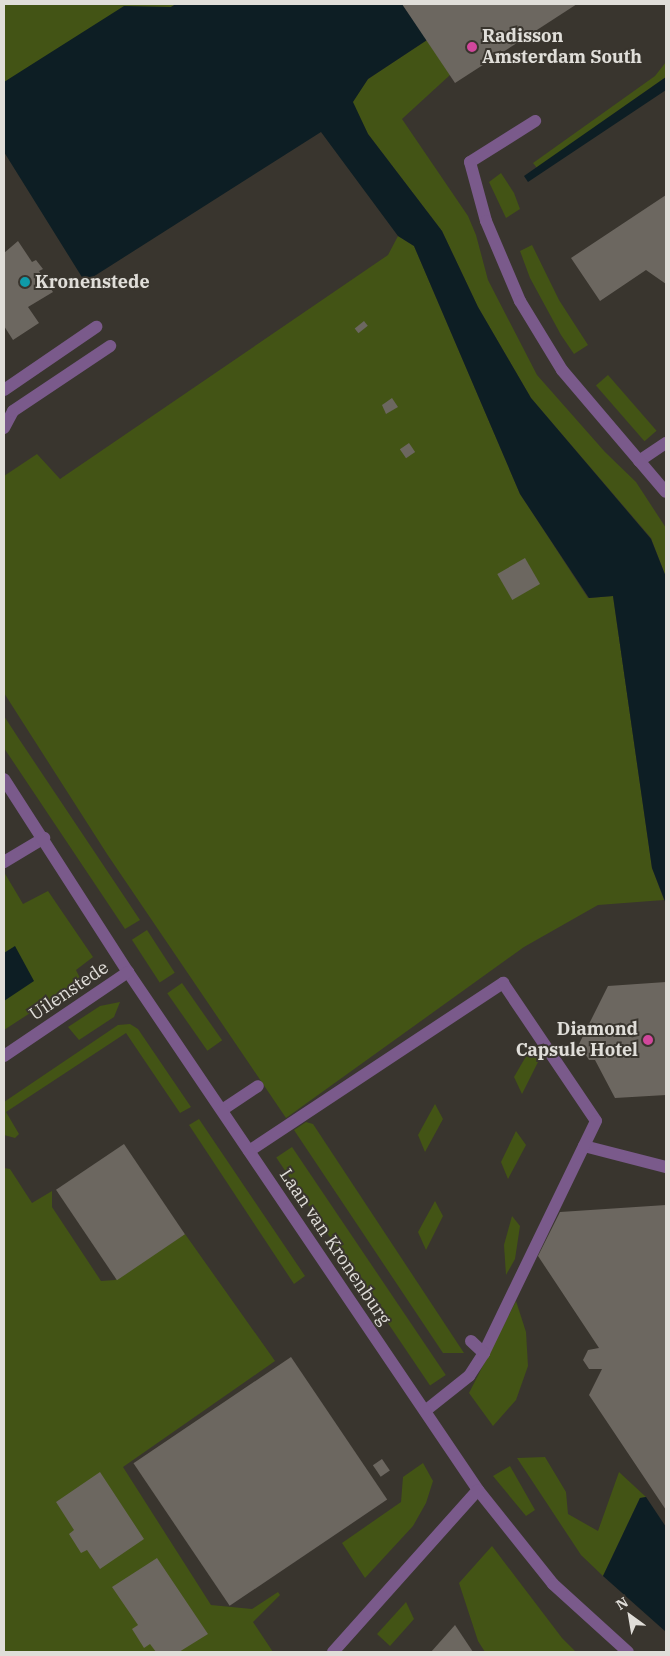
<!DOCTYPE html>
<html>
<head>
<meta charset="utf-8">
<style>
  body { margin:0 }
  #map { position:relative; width:670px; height:1656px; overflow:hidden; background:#39352e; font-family:"IBM Plex Serif",serif }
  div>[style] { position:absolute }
  .green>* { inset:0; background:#435415; transform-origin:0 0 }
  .water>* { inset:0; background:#0d1e24 }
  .building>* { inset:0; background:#6c6760; transform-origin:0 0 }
  .lane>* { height:12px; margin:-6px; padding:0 6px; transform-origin:6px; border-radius:6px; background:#7a5a8b }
  .street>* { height:12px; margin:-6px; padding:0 6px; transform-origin:6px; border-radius:6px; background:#7a5a8b }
  .dots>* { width:14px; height:14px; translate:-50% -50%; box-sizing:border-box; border:2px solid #39352e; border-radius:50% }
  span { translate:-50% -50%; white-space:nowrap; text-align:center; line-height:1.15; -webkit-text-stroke:4px #39352e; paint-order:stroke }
  .poi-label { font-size:18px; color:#e0ded9; font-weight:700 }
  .left { translate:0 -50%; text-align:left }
  .right { translate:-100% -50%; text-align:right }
  .street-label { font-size:18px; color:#e0ded9 }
  .frame { position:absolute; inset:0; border:5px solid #e0ded9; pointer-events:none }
  .north { position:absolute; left:605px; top:1591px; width:50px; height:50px; -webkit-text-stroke:4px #39352e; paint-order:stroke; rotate:328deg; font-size:14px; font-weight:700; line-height:20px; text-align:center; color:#e0ded9 }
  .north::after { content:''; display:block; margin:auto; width:18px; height:22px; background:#e0ded9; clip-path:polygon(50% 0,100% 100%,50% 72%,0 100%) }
</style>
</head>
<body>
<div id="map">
  <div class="green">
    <div style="clip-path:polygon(4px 4px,176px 4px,4px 104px)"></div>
    <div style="clip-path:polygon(427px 40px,450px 75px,402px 119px,468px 216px,476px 235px,488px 280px,537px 375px,605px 452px,636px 482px,666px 528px,666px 577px,651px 538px,531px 398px,478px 307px,442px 231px,368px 134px,352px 102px,368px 79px)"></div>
    <div style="clip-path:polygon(666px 62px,666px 77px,537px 168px,533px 163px,655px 76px)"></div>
    <div style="clip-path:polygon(501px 173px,514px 193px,520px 209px,506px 218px,489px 182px)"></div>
    <div style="clip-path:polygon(398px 236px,414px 246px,520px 494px,588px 598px,613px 596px,652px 868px,664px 900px,598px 905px,524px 947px,286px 1118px,107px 854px,4px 693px,4px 476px,37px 454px,60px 479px,388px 255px)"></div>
    <div style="clip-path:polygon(532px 245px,559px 300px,588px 345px,574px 354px,561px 335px,530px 278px,520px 251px)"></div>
    <div style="left:608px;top:375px;width:74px;height:16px;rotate:49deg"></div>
    <div style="clip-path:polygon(4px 716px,19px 739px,140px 920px,125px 929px,4px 748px)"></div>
    <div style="clip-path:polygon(4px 872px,23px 904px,48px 891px,93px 957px,76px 970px,81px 980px,4px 1030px,4px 1001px,15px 947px,4px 953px)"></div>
    <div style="left:147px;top:930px;width:51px;height:18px;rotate:57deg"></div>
    <div style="left:182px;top:983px;width:70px;height:18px;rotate:55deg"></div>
    <div style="clip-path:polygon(120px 1002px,114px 1017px,79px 1040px,68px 1027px,100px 1006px)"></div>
    <div style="clip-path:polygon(130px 1024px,138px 1029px,191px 1107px,180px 1113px,126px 1033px,6px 1112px,19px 1134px,15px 1138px,4px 1135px,4px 1102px,118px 1025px)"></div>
    <div style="clip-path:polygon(532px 1046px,539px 1060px,522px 1094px,514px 1077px)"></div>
    <div style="clip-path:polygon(435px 1104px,443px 1119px,425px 1152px,418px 1135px)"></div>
    <div style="clip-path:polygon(199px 1119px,305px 1276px,294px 1284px,189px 1125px)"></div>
    <div style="clip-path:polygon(306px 1122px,313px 1124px,464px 1353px,443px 1353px,294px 1130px)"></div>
    <div style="clip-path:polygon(516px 1131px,526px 1145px,508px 1179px,501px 1162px)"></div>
    <div style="left:292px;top:1147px;width:275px;height:19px;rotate:56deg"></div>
    <div style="clip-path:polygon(4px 1168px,10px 1169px,32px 1203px,52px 1191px,52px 1207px,101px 1281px,115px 1280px,185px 1234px,275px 1361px,123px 1467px,211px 1605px,252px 1609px,278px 1592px,280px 1595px,253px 1622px,273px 1652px,4px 1652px)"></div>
    <div style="clip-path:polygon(435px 1201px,443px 1216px,426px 1250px,418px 1232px)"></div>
    <div style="clip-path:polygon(512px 1216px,520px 1226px,515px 1259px,506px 1275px,504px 1245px)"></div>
    <div style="clip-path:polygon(516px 1301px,526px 1332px,528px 1366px,516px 1400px,493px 1426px,469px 1393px)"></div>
    <div style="clip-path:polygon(545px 1457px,566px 1492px,568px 1514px,598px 1531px,619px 1472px,646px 1497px,640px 1498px,603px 1576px,581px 1555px,517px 1458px)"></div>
    <div style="clip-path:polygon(423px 1463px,433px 1481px,426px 1503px,413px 1526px,365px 1578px,342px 1543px,401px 1502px,403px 1477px)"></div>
    <div style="clip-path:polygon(510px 1466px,535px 1510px,526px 1516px,493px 1476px)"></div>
    <div style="clip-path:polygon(492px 1546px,562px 1638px,576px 1652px,485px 1652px,478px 1641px,459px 1583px)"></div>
    <div style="clip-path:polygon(406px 1602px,414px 1619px,390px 1646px,377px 1634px)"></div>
  </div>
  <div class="water">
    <div style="clip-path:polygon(176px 4px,402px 4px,427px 40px,368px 79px,353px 102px,368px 134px,442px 231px,478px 307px,531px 398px,651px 539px,666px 577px,666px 904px,652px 868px,613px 596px,589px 598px,520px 494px,414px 246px,398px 236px,321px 132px,85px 282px,4px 152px,4px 82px,124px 6px,171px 7px)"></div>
    <div style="clip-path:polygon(666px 77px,666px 90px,528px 182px,524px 176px)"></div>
    <div style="clip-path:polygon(15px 946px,34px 981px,4px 1001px,4px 953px)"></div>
    <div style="clip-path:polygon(646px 1497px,666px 1527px,666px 1632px,603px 1576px,640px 1498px)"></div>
  </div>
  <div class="building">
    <div style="clip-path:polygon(402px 4px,577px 4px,455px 83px)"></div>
    <div style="clip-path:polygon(666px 195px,666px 284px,646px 270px,600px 301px,571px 258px)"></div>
    <div style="clip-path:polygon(18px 241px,32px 262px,36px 260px,43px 269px,39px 271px,53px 292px,28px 307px,39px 323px,13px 340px,4px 326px,4px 253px)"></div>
    <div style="left:364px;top:321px;width:6px;height:12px;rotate:51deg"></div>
    <div style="clip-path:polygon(392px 398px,398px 407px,386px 414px,382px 405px)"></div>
    <div style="left:409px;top:443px;width:11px;height:11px;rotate:56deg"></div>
    <div style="left:525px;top:558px;width:30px;height:32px;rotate:60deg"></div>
    <div style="clip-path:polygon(666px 982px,666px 1095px,615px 1098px,595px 1060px,589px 1060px,579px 1044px,608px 986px)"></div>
    <div style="left:124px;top:1144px;width:109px;height:82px;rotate:56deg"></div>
    <div style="clip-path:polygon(666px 1205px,666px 1510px,589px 1395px,602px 1369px,589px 1369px,583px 1360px,588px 1350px,599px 1348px,538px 1256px,560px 1212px)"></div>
    <div style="left:291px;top:1357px;width:172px;height:190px;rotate:56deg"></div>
    <div style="left:382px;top:1459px;width:14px;height:11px;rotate:56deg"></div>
    <div style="clip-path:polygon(100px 1472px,144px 1539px,100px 1569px,87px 1550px,81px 1553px,69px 1534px,74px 1530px,56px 1502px)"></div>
    <div style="clip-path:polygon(157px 1558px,208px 1634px,179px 1652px,156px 1652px,150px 1644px,144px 1648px,132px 1629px,138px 1625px,112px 1587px)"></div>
    <div style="clip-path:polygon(455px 1625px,473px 1652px,431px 1652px)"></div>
  </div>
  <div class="lane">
    <div style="left:470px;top:162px;width:77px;rotate:-32.2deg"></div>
    <div style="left:4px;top:390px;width:112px;rotate:-34.4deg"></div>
    <div style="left:4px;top:428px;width:19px;rotate:-62deg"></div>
    <div style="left:13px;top:411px;width:117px;rotate:-33.8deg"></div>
    <div style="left:639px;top:461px;width:32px;rotate:-34deg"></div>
    <div style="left:4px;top:862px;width:47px;rotate:-31deg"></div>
    <div style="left:222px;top:1110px;width:43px;rotate:-33.7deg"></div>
    <div style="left:584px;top:1146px;width:85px;rotate:14.4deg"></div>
    <div style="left:249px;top:1151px;width:305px;rotate:-33.5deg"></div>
    <div style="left:503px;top:983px;width:166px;rotate:56deg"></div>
    <div style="left:596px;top:1121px;width:258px;rotate:115.8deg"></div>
    <div style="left:484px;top:1353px;width:27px;rotate:123deg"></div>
    <div style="left:469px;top:1376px;width:56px;rotate:141.5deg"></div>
    <div style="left:471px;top:1341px;width:18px;rotate:43deg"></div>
  </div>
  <div class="street">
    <div style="left:470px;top:162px;width:61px;rotate:74.8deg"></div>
    <div style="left:486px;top:221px;width:87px;rotate:67deg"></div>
    <div style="left:520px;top:301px;width:81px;rotate:58.7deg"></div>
    <div style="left:562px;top:370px;width:160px;rotate:49.6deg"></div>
    <div style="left:4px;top:779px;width:229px;rotate:57.3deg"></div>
    <div style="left:128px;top:972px;width:625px;rotate:55.95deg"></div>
    <div style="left:478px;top:1490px;width:120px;rotate:51.4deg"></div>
    <div style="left:553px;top:1584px;width:101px;rotate:42.2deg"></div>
    <div style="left:4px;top:1056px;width:150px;rotate:-34.1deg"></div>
    <div style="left:333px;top:1652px;width:217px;rotate:-48.2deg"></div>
  </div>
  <div class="dots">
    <div style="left:472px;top:47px;background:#d1479c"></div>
    <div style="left:25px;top:282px;background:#0f9aa8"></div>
    <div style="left:648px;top:1040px;background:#d1479c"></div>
  </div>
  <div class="poi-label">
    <span class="left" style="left:482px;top:47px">Radisson<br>Amsterdam South</span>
    <span class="left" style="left:35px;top:282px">Kronenstede</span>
    <span class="right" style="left:638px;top:1040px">Diamond<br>Capsule Hotel</span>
  </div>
  <div class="street-label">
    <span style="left:69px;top:991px;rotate:-34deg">Uilenstede</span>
    <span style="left:335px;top:1247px;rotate:56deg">Laan van Kronenburg</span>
  </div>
  <div class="frame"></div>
  <div class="north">N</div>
</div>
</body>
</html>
